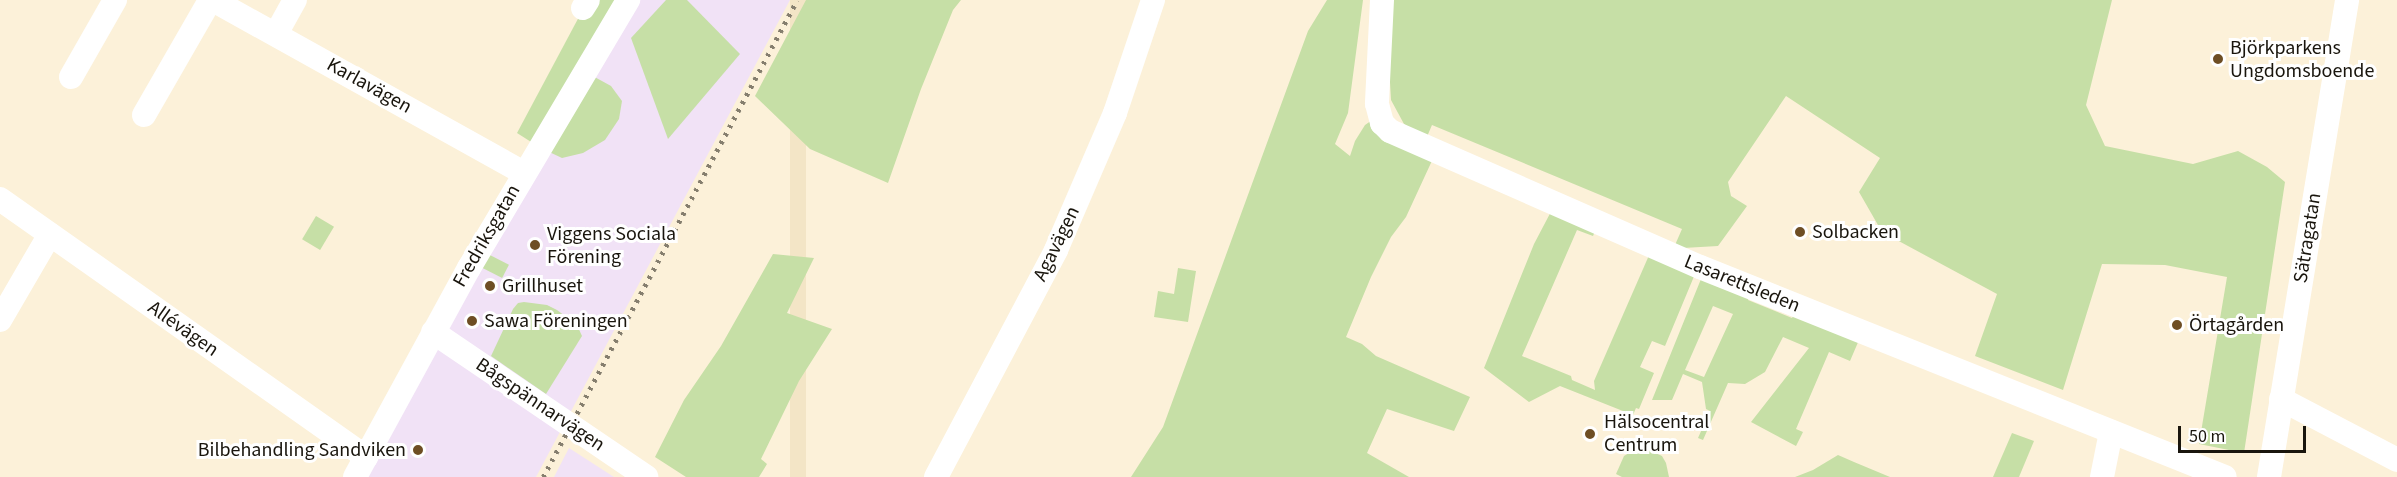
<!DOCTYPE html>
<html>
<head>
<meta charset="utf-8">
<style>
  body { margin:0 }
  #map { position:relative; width:2397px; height:477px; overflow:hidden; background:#fcf1d9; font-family:"Source Sans 3",sans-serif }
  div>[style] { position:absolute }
  .industrial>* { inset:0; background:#f1e2f6 }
  .built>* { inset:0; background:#f3e5c6; transform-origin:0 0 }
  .green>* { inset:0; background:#c6dfa6; transform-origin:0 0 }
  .minor>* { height:24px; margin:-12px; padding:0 12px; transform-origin:12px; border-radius:12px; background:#fff }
  .rail>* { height:4.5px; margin-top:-2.25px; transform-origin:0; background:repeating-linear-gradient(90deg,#857e6e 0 3px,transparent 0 9px) }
  .dots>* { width:16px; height:16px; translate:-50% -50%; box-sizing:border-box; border:3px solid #fff; border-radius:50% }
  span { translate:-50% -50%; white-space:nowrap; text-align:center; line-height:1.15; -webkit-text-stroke:6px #fff; paint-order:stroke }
  .poi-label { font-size:20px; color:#19150d }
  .left { translate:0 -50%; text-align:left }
  .right { translate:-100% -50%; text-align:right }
  .street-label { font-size:20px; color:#19150d }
  .scale { position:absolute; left:2178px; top:426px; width:128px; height:27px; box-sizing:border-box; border:3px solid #19150d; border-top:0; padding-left:8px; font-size:18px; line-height:21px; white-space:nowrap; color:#19150d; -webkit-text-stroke:4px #fff; paint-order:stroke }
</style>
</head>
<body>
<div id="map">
  <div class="industrial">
    <div style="clip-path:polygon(628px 0,790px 0,536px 477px,356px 477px)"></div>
    <div style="clip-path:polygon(569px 448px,614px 477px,554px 477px)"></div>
  </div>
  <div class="built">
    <div style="left:790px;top:0;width:16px;height:540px"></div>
  </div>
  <div class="green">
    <div style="clip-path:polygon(588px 0,628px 0,539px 147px,517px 133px)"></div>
    <div style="clip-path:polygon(666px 0,687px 0,740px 54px,668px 139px,631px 38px)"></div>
    <div style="clip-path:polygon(806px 0,961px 0,953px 10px,921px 89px,888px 183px,810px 149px,755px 96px)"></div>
    <div style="clip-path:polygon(1327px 0,1363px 0,1348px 113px,1335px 144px,1350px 156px,1355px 141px,1365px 125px,1378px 116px,1436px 152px,1406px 217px,1391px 237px,1371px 277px,1346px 337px,1362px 344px,1376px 356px,1470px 397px,1454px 431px,1387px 409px,1367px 453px,1409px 477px,1131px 477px,1163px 427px,1308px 31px)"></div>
    <div style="clip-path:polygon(1390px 0,2112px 0,2086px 105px,2105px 146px,2193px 164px,2238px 151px,2267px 167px,2285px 182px,2244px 453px,2199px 444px,2227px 277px,2165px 265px,2102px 264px,2063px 390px,1975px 356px,1997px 294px,1882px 232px,1859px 192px,1880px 158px,1786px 96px,1728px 182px,1731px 196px,1747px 206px,1718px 246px,1683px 248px,1675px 245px,1682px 229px,1432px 125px,1426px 139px,1404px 124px,1391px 100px,1388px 47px)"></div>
    <div style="clip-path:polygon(591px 75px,611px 86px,622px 101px,619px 119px,605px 140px,583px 153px,562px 158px,545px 150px)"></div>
    <div style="clip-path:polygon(1555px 204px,1598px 224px,1593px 236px,1577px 230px,1522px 356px,1571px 376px,1572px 380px,1595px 390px,1594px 381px,1650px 253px,1695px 274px,1665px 346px,1652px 341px,1640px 367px,1654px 373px,1639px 409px,1636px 408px,1633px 415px,1560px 386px,1529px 402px,1484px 368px,1534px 244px)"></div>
    <div style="left:316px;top:216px;width:21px;height:27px;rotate:31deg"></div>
    <div style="left:484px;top:252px;width:28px;height:15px;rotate:27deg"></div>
    <div style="clip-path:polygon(773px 254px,814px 258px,787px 313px,832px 329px,799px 381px,761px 459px,767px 464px,759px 477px,686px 477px,655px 457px,684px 400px,721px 346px)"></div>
    <div style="clip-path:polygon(1178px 268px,1196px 271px,1188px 322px,1154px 317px,1158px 291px,1174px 294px)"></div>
    <div style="clip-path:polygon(evenodd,1701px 279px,1749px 295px,1748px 300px,1792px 318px,1795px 313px,1859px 340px,1850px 361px,1829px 352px,1796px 429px,1803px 432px,1796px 446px,1751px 422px,1809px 348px,1783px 337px,1765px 372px,1745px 384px,1728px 383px,1703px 440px,1698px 438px,1710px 411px,1706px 409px,1702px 382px,1683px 374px,1672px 400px,1652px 400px,1701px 279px,1713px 306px,1733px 314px,1704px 377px,1685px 370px,1713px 306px)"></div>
    <div style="clip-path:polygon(524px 302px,547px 305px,557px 310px,577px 325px,582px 336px,546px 394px,491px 356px,513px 309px,518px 303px)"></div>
    <div style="clip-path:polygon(2012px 433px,2034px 441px,2019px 477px,1993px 477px)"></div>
    <div style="clip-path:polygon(1647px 449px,1662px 456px,1666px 463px,1669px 477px,1622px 477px,1616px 474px,1624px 456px,1634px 450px)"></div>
    <div style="clip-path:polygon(1838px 455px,1854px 462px,1890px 477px,1795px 477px,1813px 470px)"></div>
  </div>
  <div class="minor">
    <div style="left:213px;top:0;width:356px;rotate:29.1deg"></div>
    <div style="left:1382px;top:0;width:104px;rotate:92.8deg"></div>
    <div style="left:1377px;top:104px;width:20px;rotate:75deg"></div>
    <div style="left:1382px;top:123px;width:11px;rotate:45deg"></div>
    <div style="left:1390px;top:131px;width:339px;rotate:23.7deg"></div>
    <div style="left:1700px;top:267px;width:565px;rotate:21.8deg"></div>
    <div style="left:583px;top:8px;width:9px;rotate:-58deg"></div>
    <div style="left:276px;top:34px;width:39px;rotate:-61deg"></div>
    <div style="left:71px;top:77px;width:89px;rotate:-60.3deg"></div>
    <div style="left:144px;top:115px;width:133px;rotate:-60.1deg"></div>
    <div style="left:0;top:199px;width:448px;rotate:35.2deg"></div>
    <div style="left:0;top:320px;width:99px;rotate:-59.8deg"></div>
    <div style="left:433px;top:332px;width:258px;rotate:34.2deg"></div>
    <div style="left:2281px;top:399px;width:131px;rotate:27.7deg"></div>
    <div style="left:355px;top:477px;width:238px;rotate:-61.4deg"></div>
    <div style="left:469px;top:268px;width:312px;rotate:-59.3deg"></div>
    <div style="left:936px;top:477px;width:257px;rotate:-62.1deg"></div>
    <div style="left:1056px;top:250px;width:149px;rotate:-66.7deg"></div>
    <div style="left:1115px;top:113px;width:119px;rotate:-71.4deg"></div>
    <div style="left:2102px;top:477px;width:46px;rotate:-78.7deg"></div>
    <div style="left:2269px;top:477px;width:483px;rotate:-80.7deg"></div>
  </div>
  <div class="rail">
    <div style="left:543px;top:477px;width:540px;rotate:-61.96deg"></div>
  </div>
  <div class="dots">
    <div style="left:2218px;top:59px;background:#6e4e24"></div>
    <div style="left:1800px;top:232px;background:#6e4e24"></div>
    <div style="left:535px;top:245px;background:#6e4e24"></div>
    <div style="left:490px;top:286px;background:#6e4e24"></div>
    <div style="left:472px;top:321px;background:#6e4e24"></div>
    <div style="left:2177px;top:325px;background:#6e4e24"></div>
    <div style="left:1590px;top:434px;background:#6e4e24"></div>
    <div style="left:418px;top:450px;background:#6e4e24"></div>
  </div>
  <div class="poi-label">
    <span class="left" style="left:2230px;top:60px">Björkparkens<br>Ungdomsboende</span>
    <span class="left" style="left:1812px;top:232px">Solbacken</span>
    <span class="left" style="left:547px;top:246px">Viggens Sociala<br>Förening</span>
    <span class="left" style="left:502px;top:286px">Grillhuset</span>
    <span class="left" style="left:484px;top:321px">Sawa Föreningen</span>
    <span class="left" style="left:2189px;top:325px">Örtagården</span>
    <span class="left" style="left:1604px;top:434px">Hälsocentral<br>Centrum</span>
    <span class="right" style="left:406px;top:450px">Bilbehandling Sandviken</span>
  </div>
  <div class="street-label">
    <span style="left:369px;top:86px;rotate:29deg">Karlavägen</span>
    <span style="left:487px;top:236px;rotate:-60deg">Fredriksgatan</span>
    <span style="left:2308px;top:238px;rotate:-81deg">Sätragatan</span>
    <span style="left:1057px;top:244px;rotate:-64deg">Agavägen</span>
    <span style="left:1742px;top:284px;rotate:22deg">Lasarettsleden</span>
    <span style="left:183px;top:329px;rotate:35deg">Allévägen</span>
    <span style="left:540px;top:405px;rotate:34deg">Bågspännarvägen</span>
  </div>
  <div class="scale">50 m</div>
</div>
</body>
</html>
